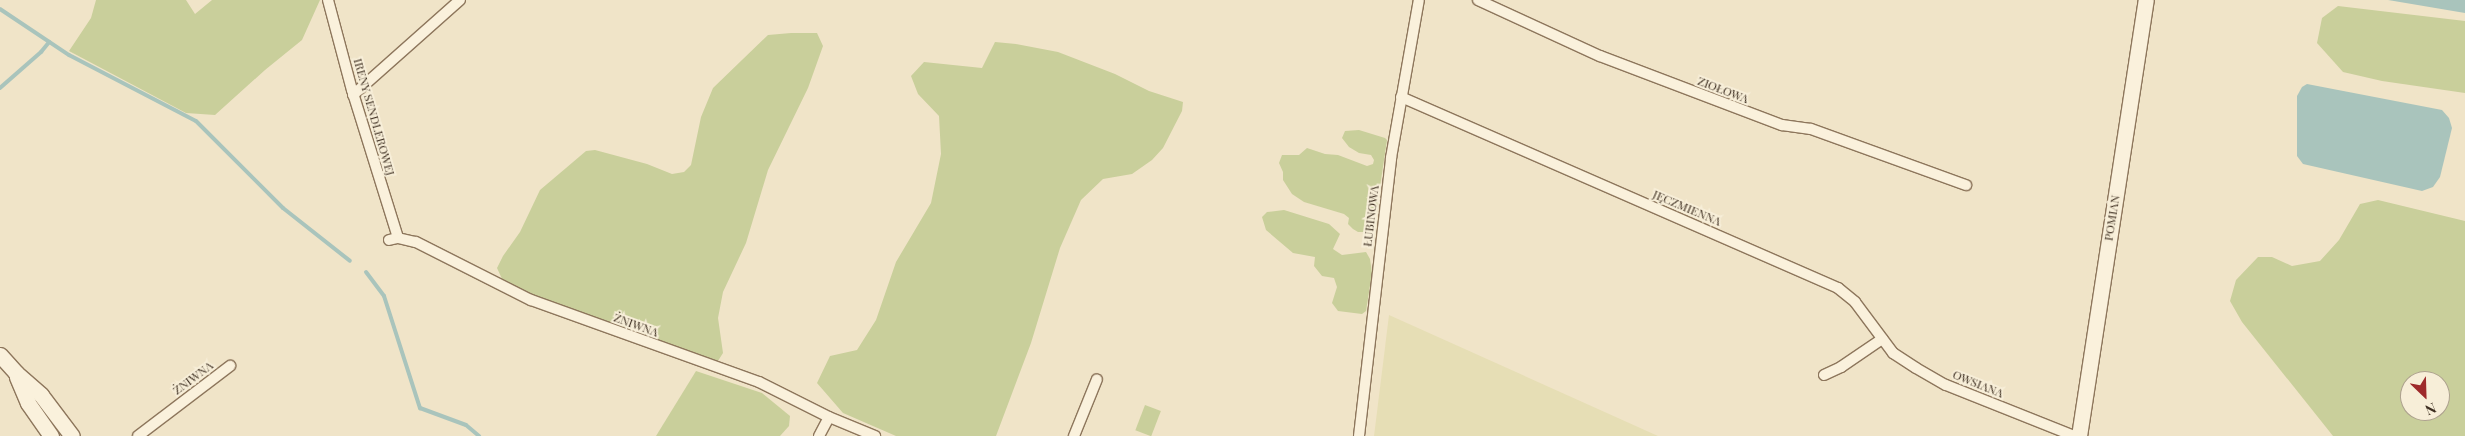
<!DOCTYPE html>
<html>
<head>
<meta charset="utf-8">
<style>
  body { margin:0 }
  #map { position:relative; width:2465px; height:436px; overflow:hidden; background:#f0e4c8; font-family:"Playfair Display",serif }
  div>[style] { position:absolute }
  .farmland>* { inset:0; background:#e6deb5 }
  .green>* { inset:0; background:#c9cf9b; transform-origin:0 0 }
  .water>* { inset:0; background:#a9c4bc }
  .stream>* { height:4px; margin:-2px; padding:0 2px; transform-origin:2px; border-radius:2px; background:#a9c4bc }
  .roads { filter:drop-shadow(1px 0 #8d765c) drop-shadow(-1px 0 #8d765c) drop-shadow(0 1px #8d765c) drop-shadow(0 -1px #8d765c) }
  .street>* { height:10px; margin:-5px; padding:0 5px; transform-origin:5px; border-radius:5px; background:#faf1dc }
  .secondary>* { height:15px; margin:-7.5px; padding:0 7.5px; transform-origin:7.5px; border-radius:7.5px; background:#faf1dc }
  span { translate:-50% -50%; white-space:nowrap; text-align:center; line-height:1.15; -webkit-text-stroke:4px #f7eed8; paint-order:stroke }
  .street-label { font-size:12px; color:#3d2e20 }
  .north { position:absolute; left:2400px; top:371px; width:50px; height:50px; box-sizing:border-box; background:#f7eed8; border:1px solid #ada18e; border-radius:50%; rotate:156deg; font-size:14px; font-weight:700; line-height:20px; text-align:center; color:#3d2e20 }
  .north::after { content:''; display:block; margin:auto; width:18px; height:22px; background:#9e2a2b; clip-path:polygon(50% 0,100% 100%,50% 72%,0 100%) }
</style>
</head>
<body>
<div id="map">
  <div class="farmland">
    <div style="clip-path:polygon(1389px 315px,1658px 436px,1374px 436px)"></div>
  </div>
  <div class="green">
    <div style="clip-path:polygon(96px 0,186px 0,195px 14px,212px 0,320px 0,302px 40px,265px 70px,215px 115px,186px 113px,69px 51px,91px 18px)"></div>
    <div style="clip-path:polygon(2338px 6px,2465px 21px,2465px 93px,2382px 81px,2343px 72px,2317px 43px,2322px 18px)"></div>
    <div style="clip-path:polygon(791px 33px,817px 33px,823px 46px,808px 88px,768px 170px,746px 243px,723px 292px,718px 318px,723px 353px,716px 364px,533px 296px,503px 281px,497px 268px,503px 256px,520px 232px,540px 190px,566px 168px,586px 151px,595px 150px,647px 164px,672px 174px,684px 172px,691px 165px,701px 117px,713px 88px,768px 35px)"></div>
    <div style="clip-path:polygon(995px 42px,1016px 44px,1058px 52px,1115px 74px,1149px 91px,1183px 102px,1182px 111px,1163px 148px,1152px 160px,1132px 174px,1103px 179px,1081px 200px,1060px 248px,1031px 343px,996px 436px,896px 436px,843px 413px,817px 383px,830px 356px,857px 350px,876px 320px,896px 262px,931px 203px,941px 154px,939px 116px,918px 94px,911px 76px,924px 62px,982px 68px)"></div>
    <div style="clip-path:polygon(1359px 130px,1385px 138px,1387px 140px,1375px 220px,1366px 232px,1358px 232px,1353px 229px,1348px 224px,1349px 218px,1344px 214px,1304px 202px,1292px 194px,1283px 180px,1283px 172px,1279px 163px,1282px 155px,1299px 155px,1307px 148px,1325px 154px,1338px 155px,1367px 166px,1373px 164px,1374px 160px,1371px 155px,1359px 153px,1349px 147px,1342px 138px,1345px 131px)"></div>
    <div style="clip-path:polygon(evenodd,2378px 200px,2465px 221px,2465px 436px,2333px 436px,2242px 322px,2230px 301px,2236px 280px,2258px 257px,2272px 257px,2292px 266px,2320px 261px,2339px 240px,2360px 204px,2378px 200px,2410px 381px,2440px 381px,2440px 411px,2410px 411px,2410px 381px)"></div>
    <div style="clip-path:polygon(1284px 210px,1329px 224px,1340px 234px,1333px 249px,1342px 255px,1366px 252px,1370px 259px,1372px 273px,1366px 311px,1362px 314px,1338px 311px,1332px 303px,1337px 287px,1334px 278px,1322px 276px,1314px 266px,1315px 257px,1293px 253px,1266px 230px,1262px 217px,1267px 212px)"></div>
    <div style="clip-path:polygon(696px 371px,762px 393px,790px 416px,789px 426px,780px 436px,656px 436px)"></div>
    <div style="left:1145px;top:405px;width:17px;height:27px;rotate:21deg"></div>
  </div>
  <div class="water">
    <div style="clip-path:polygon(2388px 0,2465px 0,2465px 13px)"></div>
    <div style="clip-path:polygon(2307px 84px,2442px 110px,2449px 118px,2452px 128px,2440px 177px,2433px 187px,2422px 191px,2303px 164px,2297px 156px,2297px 96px,2302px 87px)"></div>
  </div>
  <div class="stream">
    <div style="left:0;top:9px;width:83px;rotate:33.7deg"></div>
    <div style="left:69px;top:55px;width:143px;rotate:27.5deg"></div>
    <div style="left:196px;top:121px;width:123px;rotate:45deg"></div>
    <div style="left:283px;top:208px;width:85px;rotate:38.3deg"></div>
    <div style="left:0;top:88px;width:55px;rotate:-41.3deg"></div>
    <div style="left:41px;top:52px;width:13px;rotate:-51deg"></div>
    <div style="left:366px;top:272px;width:30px;rotate:53deg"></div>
    <div style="left:384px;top:296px;width:118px;rotate:72.2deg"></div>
    <div style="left:420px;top:408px;width:49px;rotate:20.3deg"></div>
    <div style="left:466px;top:425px;width:17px;rotate:40deg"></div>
  </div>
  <div class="roads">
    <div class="street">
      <div style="left:328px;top:0;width:93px;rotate:75.1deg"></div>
      <div style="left:352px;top:90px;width:155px;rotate:72.7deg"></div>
      <div style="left:1478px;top:0;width:134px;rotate:24.7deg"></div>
      <div style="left:1600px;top:56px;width:195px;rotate:20.8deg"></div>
      <div style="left:1782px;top:125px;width:29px;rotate:8deg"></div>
      <div style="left:1811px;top:129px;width:165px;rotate:19.9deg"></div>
      <div style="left:353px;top:95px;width:143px;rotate:-41.6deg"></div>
      <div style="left:1401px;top:97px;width:477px;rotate:23.6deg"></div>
      <div style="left:1838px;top:288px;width:22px;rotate:39deg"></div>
      <div style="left:1855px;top:302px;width:64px;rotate:53.3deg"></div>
      <div style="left:1893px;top:353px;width:27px;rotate:33deg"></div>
      <div style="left:1916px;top:368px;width:34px;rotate:30deg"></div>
      <div style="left:1946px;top:385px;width:138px;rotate:21.7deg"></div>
      <div style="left:389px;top:240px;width:9px;rotate:-13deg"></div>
      <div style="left:398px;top:238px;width:18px;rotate:13deg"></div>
      <div style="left:416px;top:242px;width:129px;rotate:26.8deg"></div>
      <div style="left:531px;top:300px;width:242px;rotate:19.8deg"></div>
      <div style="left:759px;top:382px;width:78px;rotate:26.6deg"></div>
      <div style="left:829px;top:417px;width:50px;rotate:22.4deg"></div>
      <div style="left:1824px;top:375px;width:19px;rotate:-25deg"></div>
      <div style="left:1841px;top:367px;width:50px;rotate:-34.3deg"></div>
      <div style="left:138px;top:436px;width:116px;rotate:-37.3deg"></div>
      <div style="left:819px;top:436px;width:21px;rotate:-62deg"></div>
      <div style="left:1074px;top:436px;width:61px;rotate:-68deg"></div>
      <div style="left:1359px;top:436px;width:280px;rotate:-83.4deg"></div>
      <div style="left:1391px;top:158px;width:160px;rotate:-80deg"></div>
    </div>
    <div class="secondary">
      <div style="left:0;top:355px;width:24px;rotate:48deg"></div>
      <div style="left:16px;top:373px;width:33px;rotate:41deg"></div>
      <div style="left:41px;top:395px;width:51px;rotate:52.9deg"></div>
      <div style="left:17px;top:377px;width:28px;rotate:67deg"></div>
      <div style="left:28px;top:403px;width:40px;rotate:55.1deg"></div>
      <div style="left:2079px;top:436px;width:441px;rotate:-81.3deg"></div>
    </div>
  </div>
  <div class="street-label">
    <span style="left:1723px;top:90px;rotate:21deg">ZIOŁOWA</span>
    <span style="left:374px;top:117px;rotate:74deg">IRENY SENDLEROWEJ</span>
    <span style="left:1687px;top:208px;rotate:23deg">JĘCZMIENNA</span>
    <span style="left:1371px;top:216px;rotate:-83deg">ŁUBINOWA</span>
    <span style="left:2112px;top:218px;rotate:-81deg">POMIAN</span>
    <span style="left:636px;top:325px;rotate:20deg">ŻNIWNA</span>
    <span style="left:193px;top:378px;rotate:-37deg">ŻNIWNA</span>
    <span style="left:1978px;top:384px;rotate:22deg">OWSIANA</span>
  </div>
  <div class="north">N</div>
</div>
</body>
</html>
